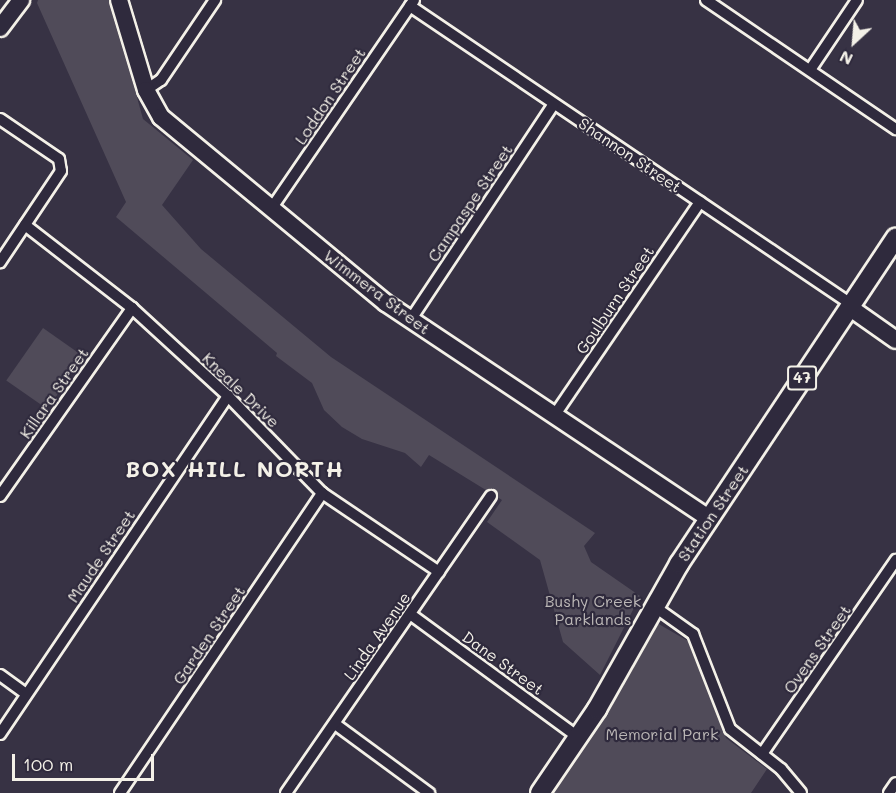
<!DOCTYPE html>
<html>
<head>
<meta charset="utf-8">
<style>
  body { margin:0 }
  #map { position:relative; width:896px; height:793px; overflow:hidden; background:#373244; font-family:Mali,sans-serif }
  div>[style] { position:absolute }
  .green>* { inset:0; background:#504b59; transform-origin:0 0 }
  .roads { filter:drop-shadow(2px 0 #f4f1e8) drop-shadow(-2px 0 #f4f1e8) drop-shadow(0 2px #f4f1e8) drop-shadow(0 -2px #f4f1e8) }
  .street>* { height:10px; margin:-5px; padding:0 5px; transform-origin:5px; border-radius:5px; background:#2f2a3d }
  .secondary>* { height:16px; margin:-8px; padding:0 8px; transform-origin:8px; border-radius:8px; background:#2f2a3d }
  .primary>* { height:18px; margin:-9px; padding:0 9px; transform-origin:9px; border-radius:9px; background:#2f2a3d }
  span { translate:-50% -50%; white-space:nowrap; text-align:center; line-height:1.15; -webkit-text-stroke:4.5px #2f2a3d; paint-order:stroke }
  .shield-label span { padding:2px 4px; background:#2f2a3d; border:2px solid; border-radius:4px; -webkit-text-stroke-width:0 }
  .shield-label { font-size:15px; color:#f4f1e8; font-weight:700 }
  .street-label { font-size:16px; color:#f4f1e8 }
  .park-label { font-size:16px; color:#bbb7b6 }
  .district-label { font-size:22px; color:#f4f1e8; font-weight:700; letter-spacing:1.5px }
  .north { position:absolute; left:824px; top:12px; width:60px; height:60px; -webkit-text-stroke:4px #2f2a3d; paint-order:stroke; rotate:206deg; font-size:16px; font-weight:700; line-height:24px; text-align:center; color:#f4f1e8 }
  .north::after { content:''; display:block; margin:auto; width:21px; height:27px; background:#f4f1e8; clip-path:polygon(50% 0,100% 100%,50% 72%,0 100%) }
  .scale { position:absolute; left:12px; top:754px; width:142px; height:27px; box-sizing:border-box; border:3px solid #f4f1e8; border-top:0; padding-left:8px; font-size:18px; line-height:21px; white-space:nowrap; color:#f4f1e8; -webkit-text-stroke:4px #2f2a3d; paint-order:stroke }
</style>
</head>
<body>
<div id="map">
  <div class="green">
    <div style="clip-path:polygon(38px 0,110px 0,143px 119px,193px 160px,162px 205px,201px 249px,331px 357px,595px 533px,584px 546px,591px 562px,640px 596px,600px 675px,563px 642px,540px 560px,487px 522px,502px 500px,429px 455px,421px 467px,405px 453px,362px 439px,342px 427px,324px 410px,312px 383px,276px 356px,277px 353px,116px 217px,126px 202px,37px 3px)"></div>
    <div style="left:43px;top:328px;width:50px;height:64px;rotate:35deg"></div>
    <div style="clip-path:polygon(657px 623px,688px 641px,726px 738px,767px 769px,751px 793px,551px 793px,607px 712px)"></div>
  </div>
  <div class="roads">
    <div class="street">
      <div style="left:706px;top:0;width:230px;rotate:34.2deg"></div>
      <div style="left:410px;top:6px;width:532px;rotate:34.05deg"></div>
      <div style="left:810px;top:70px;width:84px;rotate:-56.1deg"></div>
      <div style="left:146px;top:90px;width:18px;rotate:-34deg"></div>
      <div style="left:161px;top:80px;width:97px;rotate:-56deg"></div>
      <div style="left:0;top:119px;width:71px;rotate:34.1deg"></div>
      <div style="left:59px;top:159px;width:12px;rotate:81deg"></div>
      <div style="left:61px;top:171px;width:110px;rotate:123.8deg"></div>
      <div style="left:271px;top:209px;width:253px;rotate:-55.6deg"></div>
      <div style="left:25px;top:225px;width:135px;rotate:37.8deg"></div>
      <div style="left:132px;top:308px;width:130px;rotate:42.5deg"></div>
      <div style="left:228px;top:396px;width:135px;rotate:45.9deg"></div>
      <div style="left:322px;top:493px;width:141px;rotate:34deg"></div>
      <div style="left:411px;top:319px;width:258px;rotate:-56.4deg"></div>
      <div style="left:554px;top:416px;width:259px;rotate:-55.7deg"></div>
      <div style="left:0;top:496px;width:230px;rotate:-54.9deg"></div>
      <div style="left:655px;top:607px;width:47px;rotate:35.4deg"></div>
      <div style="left:693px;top:634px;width:102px;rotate:68.7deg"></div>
      <div style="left:730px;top:729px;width:65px;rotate:38.1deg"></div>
      <div style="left:781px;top:769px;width:31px;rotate:50deg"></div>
      <div style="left:410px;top:614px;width:208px;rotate:36.2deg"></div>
      <div style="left:0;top:675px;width:32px;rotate:36deg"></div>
      <div style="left:335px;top:724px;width:117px;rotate:36.3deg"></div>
      <div style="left:0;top:734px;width:408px;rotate:-56deg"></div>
      <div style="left:762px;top:754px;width:236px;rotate:-55.4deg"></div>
      <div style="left:120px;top:793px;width:362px;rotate:-56deg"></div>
      <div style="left:286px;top:793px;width:361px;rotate:-55.4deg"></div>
      <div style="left:889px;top:793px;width:12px;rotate:-55deg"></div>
    </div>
    <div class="secondary">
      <div style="left:119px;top:0;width:94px;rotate:73.3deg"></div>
      <div style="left:146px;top:90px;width:31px;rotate:61deg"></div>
      <div style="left:161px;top:117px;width:292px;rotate:39.6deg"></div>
      <div style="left:386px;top:303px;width:389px;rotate:33.7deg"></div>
      <div style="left:0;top:28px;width:35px;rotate:-53deg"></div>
      <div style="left:849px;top:307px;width:57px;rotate:35.1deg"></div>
    </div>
    <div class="primary">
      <div style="left:540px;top:793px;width:102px;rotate:-55.8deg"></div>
      <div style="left:597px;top:709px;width:167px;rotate:-60.5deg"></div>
      <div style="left:679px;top:564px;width:392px;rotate:-56.4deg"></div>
    </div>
  </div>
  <div class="shield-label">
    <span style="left:802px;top:378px">47</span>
  </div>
  <div class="street-label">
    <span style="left:330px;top:96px;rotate:-56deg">Loddon Street</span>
    <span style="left:630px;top:155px;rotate:34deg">Shannon Street</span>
    <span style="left:470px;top:203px;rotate:-56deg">Campaspe Street</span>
    <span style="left:377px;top:292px;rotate:37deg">Wimmera Street</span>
    <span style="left:615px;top:300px;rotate:-56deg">Goulburn Street</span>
    <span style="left:241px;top:390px;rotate:44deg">Kneale Drive</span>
    <span style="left:54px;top:393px;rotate:-55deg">Killara Street</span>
    <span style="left:713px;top:513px;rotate:-56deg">Station Street</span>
    <span style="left:101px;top:556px;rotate:-56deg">Maude Street</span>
    <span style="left:209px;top:635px;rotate:-56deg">Garden Street</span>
    <span style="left:377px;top:636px;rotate:-55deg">Linda Avenue</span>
    <span style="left:817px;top:649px;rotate:-55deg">Ovens Street</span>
    <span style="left:503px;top:663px;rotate:36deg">Dane Street</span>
  </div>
  <div class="park-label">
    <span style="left:593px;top:610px">Bushy Creek<br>Parklands</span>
    <span style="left:662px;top:734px">Memorial Park</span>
  </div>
  <div class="district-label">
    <span style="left:235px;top:469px">BOX HILL NORTH</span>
  </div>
  <div class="north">N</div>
  <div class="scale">100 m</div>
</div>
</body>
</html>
